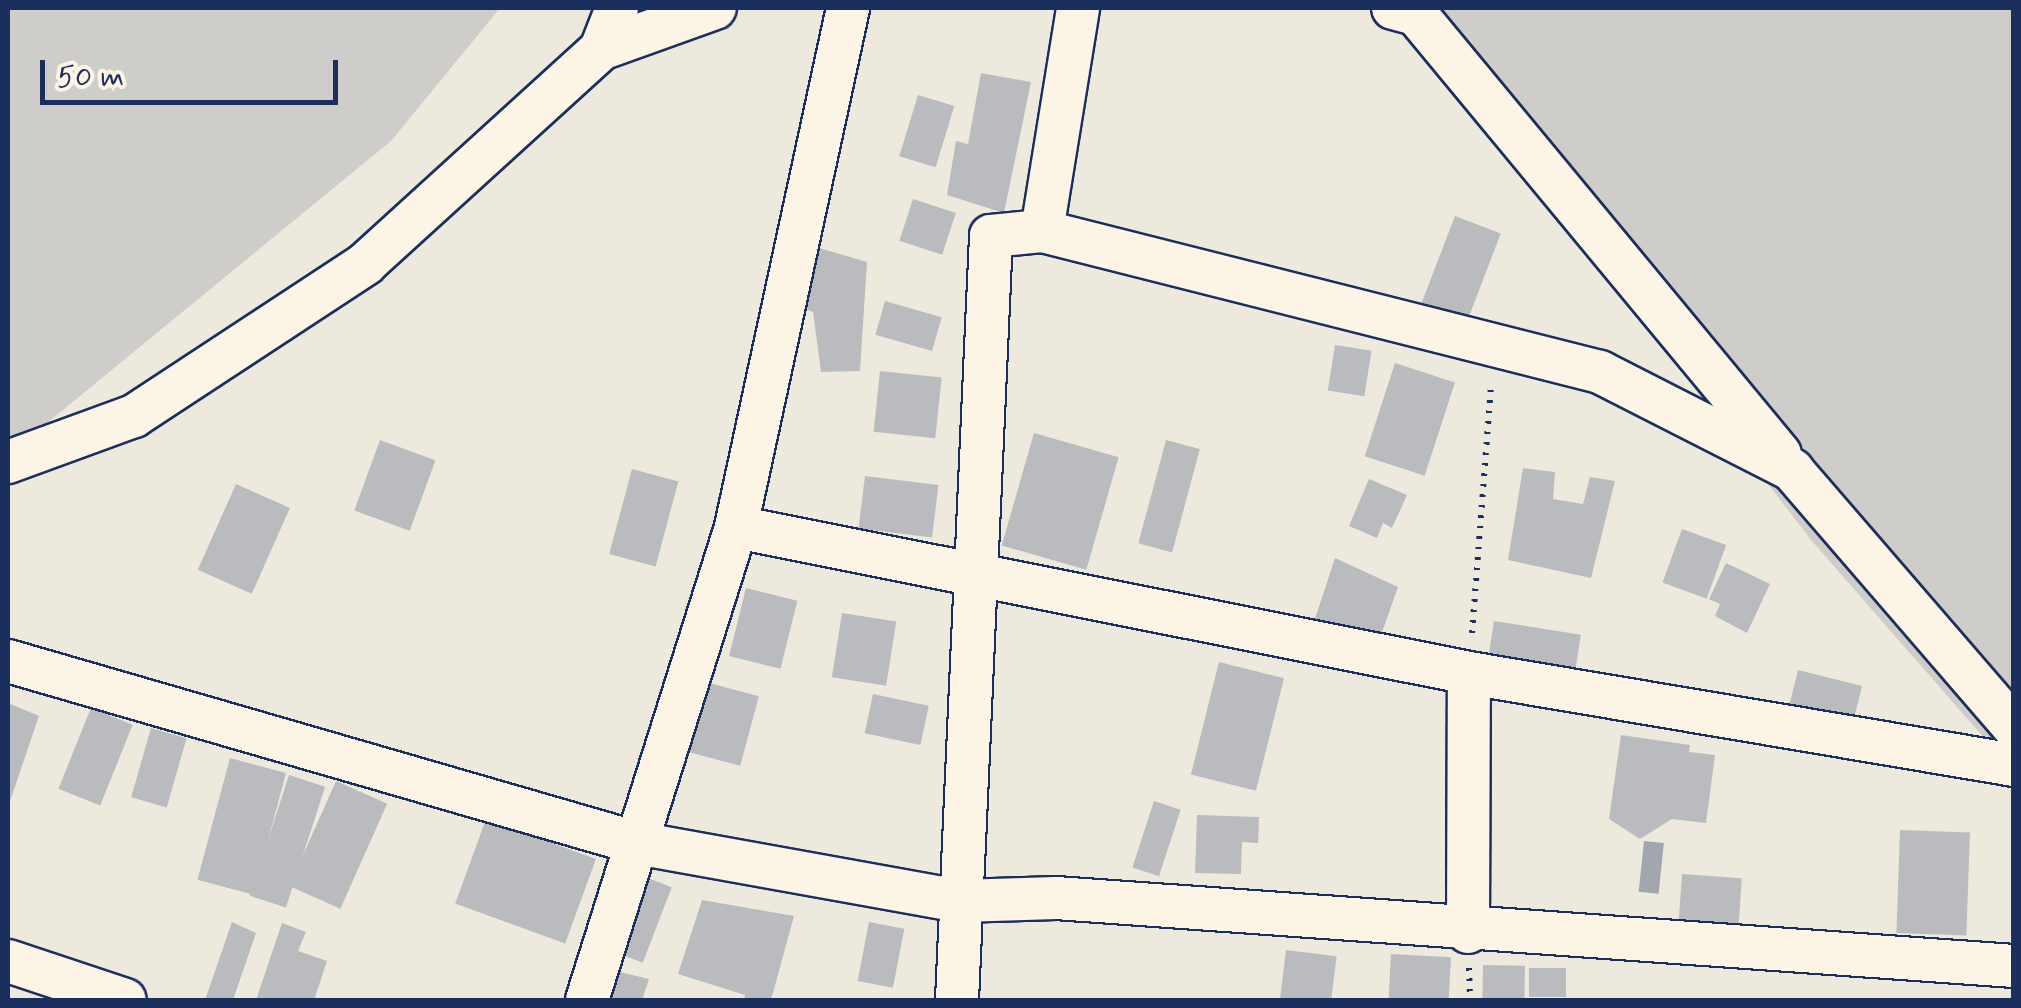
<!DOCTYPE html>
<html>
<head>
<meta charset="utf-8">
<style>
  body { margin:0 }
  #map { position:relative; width:2021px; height:1008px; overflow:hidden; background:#eee9dd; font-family:Mynerve,sans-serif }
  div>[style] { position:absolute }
  .green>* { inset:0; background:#cfcdca }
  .water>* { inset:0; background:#a2a7af; transform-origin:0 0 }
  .building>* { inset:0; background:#babbbe; transform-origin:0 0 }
  .path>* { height:6px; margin-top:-3px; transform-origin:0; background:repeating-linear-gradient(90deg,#1b2f5e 0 2.5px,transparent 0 10.5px) }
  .roads { filter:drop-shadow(2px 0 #1b2f5e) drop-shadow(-2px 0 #1b2f5e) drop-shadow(0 2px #1b2f5e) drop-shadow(0 -2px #1b2f5e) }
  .street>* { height:42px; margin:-21px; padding:0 21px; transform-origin:21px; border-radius:21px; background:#fcf5e5 }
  span { translate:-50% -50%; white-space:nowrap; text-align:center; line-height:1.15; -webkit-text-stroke:9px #fcf5e5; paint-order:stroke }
  .frame { position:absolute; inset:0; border:10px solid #1b2f5e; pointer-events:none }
  .scale { position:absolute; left:40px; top:60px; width:298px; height:45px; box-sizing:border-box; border:5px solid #1b2f5e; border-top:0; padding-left:12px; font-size:30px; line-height:35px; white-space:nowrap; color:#1b2f5e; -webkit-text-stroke:8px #fcf5e5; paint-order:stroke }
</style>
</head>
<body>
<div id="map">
  <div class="green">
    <div style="clip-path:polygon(8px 8px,500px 8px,391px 141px,8px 455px)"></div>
    <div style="clip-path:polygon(1392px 8px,2013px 8px,2013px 771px,1811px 540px,1454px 74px)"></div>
  </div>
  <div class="water">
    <div style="left:1644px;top:841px;width:20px;height:51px;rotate:6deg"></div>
  </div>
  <div class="building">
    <div style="clip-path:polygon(981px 73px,1031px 82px,1004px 213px,947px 195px,956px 141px,968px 144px)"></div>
    <div style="left:918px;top:95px;width:38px;height:64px;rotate:17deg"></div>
    <div style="left:913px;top:199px;width:45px;height:44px;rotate:18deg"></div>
    <div style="left:1455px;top:216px;width:49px;height:93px;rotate:21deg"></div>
    <div style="clip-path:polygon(798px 242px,867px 262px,860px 371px,821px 372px,813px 312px,790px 303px)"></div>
    <div style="left:885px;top:301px;width:59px;height:35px;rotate:16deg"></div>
    <div style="left:1335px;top:345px;width:37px;height:46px;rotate:9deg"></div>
    <div style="left:1395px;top:363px;width:63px;height:98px;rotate:18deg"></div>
    <div style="left:880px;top:371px;width:62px;height:61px;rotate:6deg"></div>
    <div style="left:1034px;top:433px;width:88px;height:117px;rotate:16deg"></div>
    <div style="left:380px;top:440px;width:59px;height:75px;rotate:20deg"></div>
    <div style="left:1166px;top:440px;width:35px;height:107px;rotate:15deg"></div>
    <div style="clip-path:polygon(1523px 468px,1555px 472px,1553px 499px,1583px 504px,1590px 477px,1615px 481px,1591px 578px,1508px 560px)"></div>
    <div style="left:632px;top:469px;width:48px;height:88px;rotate:15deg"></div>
    <div style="left:865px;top:476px;width:74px;height:53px;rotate:7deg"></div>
    <div style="clip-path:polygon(1369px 479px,1407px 495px,1392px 528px,1383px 523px,1377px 538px,1349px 526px)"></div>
    <div style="left:236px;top:484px;width:59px;height:94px;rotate:24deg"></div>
    <div style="left:1682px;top:529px;width:47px;height:57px;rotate:20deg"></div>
    <div style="clip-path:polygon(1335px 558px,1398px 587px,1375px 652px,1310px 634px)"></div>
    <div style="clip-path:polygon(1726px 563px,1770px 584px,1747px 633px,1715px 616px,1720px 604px,1709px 599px)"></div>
    <div style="left:746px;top:588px;width:53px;height:70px;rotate:14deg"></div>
    <div style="left:842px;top:613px;width:55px;height:65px;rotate:9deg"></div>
    <div style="left:1494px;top:621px;width:88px;height:44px;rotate:9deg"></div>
    <div style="left:1219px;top:662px;width:67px;height:116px;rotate:14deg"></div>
    <div style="left:1798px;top:670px;width:66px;height:43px;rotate:14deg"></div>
    <div style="left:698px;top:680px;width:63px;height:72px;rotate:15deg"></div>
    <div style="left:873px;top:694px;width:57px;height:40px;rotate:12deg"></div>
    <div style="clip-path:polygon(8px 703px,39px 716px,8px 807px)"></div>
    <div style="left:91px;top:708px;width:45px;height:87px;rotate:22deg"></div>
    <div style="left:151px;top:728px;width:37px;height:72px;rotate:16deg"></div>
    <div style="clip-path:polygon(1621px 735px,1690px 745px,1689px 752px,1715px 755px,1706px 823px,1672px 819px,1640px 839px,1609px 819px)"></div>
    <div style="left:230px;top:758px;width:58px;height:126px;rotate:15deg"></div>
    <div style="left:289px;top:775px;width:38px;height:127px;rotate:18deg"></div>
    <div style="left:336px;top:781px;width:56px;height:115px;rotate:24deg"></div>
    <div style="left:1154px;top:801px;width:28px;height:70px;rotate:18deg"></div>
    <div style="clip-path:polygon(1197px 815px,1259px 817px,1258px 843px,1242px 842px,1241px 874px,1195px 873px)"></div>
    <div style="left:486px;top:819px;width:117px;height:90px;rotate:20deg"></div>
    <div style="left:1900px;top:830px;width:70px;height:103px;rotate:2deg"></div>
    <div style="left:1682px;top:874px;width:60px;height:55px;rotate:4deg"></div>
    <div style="left:640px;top:875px;width:34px;height:81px;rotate:21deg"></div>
    <div style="clip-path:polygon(702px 900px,794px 916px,771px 1000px,744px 1000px,745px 995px,678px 974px)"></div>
    <div style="clip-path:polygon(232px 922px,256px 933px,233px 1000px,205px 1000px)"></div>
    <div style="left:869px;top:922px;width:36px;height:60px;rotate:11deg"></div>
    <div style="clip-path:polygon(282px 923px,306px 932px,298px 951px,327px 961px,314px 1000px,256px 1000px)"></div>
    <div style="left:1286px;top:950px;width:51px;height:50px;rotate:7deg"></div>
    <div style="left:1391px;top:954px;width:60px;height:46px;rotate:3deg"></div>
    <div style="left:1483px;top:965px;width:42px;height:35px;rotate:1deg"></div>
    <div style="left:1529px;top:968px;width:37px;height:29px"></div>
    <div style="clip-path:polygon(612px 970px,649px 979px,642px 1000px,602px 1000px)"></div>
  </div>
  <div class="path">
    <div style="left:1472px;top:633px;width:248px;rotate:-85.6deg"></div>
    <div style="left:1469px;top:968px;width:32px;rotate:88deg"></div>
  </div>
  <div class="roads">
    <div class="street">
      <div style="left:1393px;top:8px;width:24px;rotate:15deg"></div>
      <div style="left:1416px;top:14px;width:571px;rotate:50.4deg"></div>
      <div style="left:601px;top:49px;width:121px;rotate:-19.8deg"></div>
      <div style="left:1042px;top:231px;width:226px;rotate:-80.8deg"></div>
      <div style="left:8px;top:462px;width:134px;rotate:-20.1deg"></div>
      <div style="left:134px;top:416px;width:277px;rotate:-33.3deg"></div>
      <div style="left:365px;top:264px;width:319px;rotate:-42.3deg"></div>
      <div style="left:601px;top:49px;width:44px;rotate:-68.7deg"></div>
      <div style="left:736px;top:527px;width:747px;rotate:11.26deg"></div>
      <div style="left:1469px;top:673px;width:553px;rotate:9.58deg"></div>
      <div style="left:8px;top:661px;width:655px;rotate:16.14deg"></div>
      <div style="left:637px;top:843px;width:328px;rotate:10.2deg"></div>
      <div style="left:960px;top:901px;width:96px;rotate:-1.8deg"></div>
      <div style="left:1056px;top:898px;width:960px;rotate:4.06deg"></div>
      <div style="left:1468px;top:932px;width:259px;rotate:-89.8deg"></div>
      <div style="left:8px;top:961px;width:123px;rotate:18.4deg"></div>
      <div style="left:587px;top:1000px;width:496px;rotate:-72.5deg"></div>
      <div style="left:736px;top:527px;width:531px;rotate:-77.82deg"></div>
      <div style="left:957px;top:1000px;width:765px;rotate:-87.45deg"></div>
      <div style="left:991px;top:236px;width:51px;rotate:-5.6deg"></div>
      <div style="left:1042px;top:231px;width:576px;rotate:14.18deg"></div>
      <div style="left:1600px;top:372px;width:216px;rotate:27deg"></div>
      <div style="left:1792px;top:470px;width:340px;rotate:49.2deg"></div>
    </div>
  </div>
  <div class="frame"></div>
  <div class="scale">50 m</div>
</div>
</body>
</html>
